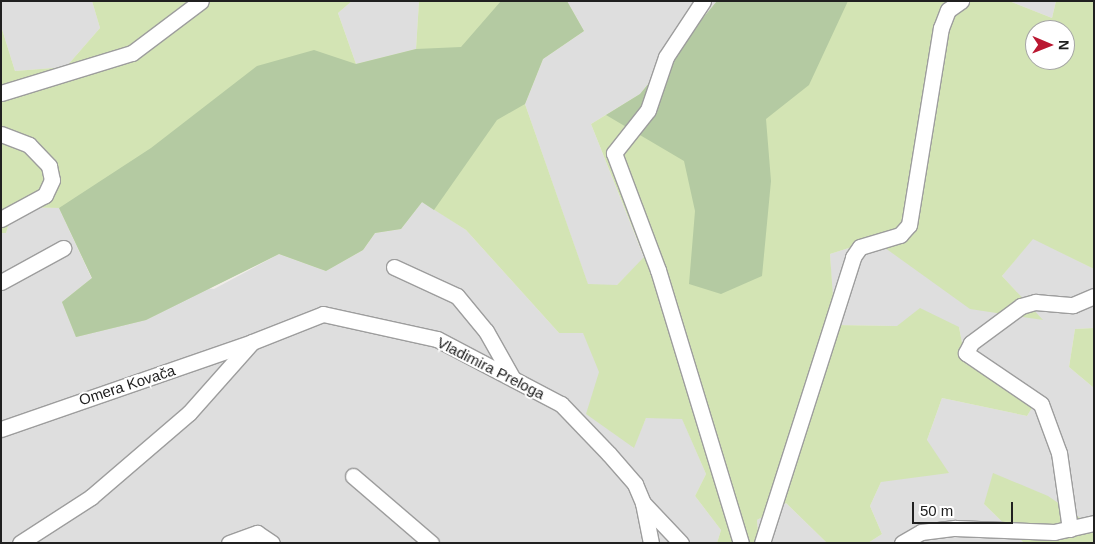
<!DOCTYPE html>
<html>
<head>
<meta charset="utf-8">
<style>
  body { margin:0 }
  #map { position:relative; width:1095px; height:544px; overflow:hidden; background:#f0ece8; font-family:Helvetica,sans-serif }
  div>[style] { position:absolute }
  .residential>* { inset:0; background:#dedede }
  .grass>* { inset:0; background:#d3e4b4 }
  .forest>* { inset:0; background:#b4caa2 }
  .roads { filter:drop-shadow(1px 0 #9d9d9d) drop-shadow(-1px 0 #9d9d9d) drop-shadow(0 1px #9d9d9d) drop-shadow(0 -1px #9d9d9d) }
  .street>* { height:15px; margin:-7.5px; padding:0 7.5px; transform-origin:7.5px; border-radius:7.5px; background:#fff }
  span { translate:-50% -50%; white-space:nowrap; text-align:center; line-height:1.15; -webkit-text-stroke:4px #fff; paint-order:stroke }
  .street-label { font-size:15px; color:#202020 }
  .frame { position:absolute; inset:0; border:2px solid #202020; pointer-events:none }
  .north { position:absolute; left:1025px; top:20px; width:50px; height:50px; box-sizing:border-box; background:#fff; border:1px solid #a6a6a6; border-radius:50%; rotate:91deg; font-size:14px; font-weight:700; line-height:20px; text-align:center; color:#202020 }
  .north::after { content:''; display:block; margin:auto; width:18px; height:22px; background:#ba1731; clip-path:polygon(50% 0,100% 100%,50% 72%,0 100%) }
  .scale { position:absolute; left:912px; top:502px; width:101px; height:22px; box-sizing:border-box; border:2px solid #202020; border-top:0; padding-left:6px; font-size:15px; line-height:18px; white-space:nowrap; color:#202020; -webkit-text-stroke:4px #fff; paint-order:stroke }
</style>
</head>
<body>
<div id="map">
  <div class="residential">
    <div style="clip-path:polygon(1px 1px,92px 1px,100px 28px,66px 67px,15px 71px,1px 26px)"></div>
    <div style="clip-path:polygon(352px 1px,419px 1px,416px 49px,356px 64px,338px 13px)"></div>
    <div style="clip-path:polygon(567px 1px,717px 1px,640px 94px,591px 124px,644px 258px,617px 285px,588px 285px,525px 104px,543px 59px,584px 31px)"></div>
    <div style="clip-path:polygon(1009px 1px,1056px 1px,1052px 18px)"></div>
    <div style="clip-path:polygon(422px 201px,466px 230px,559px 333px,583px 332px,633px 448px,646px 418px,682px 418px,706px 474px,695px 496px,721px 530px,717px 543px,1px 543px,1px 233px,6px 233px,14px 207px,59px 208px,92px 279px,214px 289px,279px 254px,326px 271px,363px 250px,375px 233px,401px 229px)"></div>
    <div style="clip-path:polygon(1033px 238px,1094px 269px,1094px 328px,1075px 329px,1069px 367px,1094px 388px,1094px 532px,1092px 526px,984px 504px,1024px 543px,868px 543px,882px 534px,870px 506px,881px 482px,927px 440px,942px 398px,1027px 416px,1035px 403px,966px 364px,959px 327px,834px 325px,830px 254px,874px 240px,1042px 320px,1002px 276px)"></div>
    <div style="clip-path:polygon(786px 503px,827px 543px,759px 543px,757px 520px)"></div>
  </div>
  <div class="grass">
    <div style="clip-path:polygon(evenodd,92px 1px,352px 1px,338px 13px,356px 64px,416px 49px,419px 1px,567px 1px,584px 31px,543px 59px,525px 104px,588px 284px,617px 285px,644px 257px,591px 124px,640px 94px,717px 1px,1009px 1px,1052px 18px,1056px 1px,1094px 1px,1094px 269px,1033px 239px,1002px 276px,1043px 320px,970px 309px,874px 240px,830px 254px,835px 325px,897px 326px,920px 308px,959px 327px,966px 364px,1035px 403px,1027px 416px,942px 398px,927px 440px,949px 473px,881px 482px,870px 506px,882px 534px,868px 543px,827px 543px,786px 503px,757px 520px,759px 543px,717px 543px,721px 530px,695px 496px,706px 474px,682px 419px,646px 418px,634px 448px,586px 414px,599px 372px,583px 333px,559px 333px,466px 230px,422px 202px,401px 229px,375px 233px,363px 250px,326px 271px,279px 254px,146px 320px,76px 337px,62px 302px,92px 278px,59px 208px,14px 207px,6px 233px,1px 233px,1px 26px,15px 71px,66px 67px,100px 28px,92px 1px,1035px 30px,1065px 30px,1065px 60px,1035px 60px,1035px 30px)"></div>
    <div style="clip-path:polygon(1094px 328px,1094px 388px,1069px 367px,1075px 329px)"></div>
    <div style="clip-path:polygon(993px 473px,1048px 496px,1092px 526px,1094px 543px,1024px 543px,984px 504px)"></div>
  </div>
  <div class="forest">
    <div style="clip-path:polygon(501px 1px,567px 1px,584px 31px,543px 59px,525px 104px,497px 120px,434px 210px,422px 202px,401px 229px,375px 233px,363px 250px,326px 271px,279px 254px,146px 320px,76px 337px,62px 302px,92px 278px,59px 208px,151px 148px,257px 66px,314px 50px,356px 64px,416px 49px,461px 47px)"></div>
    <div style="clip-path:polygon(717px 1px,848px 1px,809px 85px,766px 119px,771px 181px,762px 276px,721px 294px,689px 284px,695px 211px,684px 161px,606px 115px,640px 94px)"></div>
  </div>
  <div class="roads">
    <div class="street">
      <div style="left:703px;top:1px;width:67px;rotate:123.5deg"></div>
      <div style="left:666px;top:57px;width:56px;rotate:108.8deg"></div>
      <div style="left:648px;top:110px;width:55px;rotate:128.3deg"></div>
      <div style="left:614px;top:153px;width:125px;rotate:69.4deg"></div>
      <div style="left:658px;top:270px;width:285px;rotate:73.1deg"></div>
      <div style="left:1px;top:93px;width:137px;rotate:-17deg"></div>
      <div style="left:132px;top:53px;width:86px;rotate:-37deg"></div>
      <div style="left:1px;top:134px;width:30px;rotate:21deg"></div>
      <div style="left:29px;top:145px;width:29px;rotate:46deg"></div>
      <div style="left:49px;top:166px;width:14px;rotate:78deg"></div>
      <div style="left:52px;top:180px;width:17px;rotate:115deg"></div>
      <div style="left:45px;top:195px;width:50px;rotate:151.4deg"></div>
      <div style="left:394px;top:267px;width:69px;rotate:24.7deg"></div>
      <div style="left:457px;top:296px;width:45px;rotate:50.4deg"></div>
      <div style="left:486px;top:331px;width:55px;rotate:60.6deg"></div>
      <div style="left:1px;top:282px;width:71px;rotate:-28.7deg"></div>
      <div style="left:1px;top:429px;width:263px;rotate:-19.1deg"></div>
      <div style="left:353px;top:476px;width:103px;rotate:40.7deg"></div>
      <div style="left:643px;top:503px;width:41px;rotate:78.7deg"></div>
      <div style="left:1070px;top:529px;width:77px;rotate:-98.2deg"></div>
      <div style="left:1059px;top:453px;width:52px;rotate:-110.2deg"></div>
      <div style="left:1041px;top:404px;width:91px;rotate:-145.8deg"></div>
      <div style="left:966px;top:353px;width:11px;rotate:-63deg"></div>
      <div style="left:971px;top:343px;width:62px;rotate:-36.5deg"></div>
      <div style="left:1021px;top:306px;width:15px;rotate:-16deg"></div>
      <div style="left:1035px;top:302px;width:38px;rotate:5deg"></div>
      <div style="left:1073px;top:305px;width:23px;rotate:-23deg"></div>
      <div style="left:20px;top:543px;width:85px;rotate:-32.9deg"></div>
      <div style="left:91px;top:497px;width:129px;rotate:-40.6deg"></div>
      <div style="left:189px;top:413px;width:95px;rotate:-48.4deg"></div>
      <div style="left:252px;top:342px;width:76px;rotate:-21.5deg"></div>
      <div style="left:323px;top:314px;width:117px;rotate:12.4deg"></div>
      <div style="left:437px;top:339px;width:140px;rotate:27.7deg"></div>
      <div style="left:561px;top:404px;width:69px;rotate:46.2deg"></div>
      <div style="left:609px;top:454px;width:40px;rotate:49deg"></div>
      <div style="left:635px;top:484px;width:21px;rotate:67deg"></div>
      <div style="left:643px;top:503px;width:55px;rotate:46.5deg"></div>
      <div style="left:229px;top:543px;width:30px;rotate:-20deg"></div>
      <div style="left:257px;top:533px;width:18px;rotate:34deg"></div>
      <div style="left:762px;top:543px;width:300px;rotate:-72.3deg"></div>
      <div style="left:853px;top:257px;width:12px;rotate:-55deg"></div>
      <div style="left:860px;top:247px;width:42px;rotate:-16.7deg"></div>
      <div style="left:900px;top:235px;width:13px;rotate:-48deg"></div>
      <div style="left:909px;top:225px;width:200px;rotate:-80.8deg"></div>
      <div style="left:941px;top:28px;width:19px;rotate:-69deg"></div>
      <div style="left:948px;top:10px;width:16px;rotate:-35deg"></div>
      <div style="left:902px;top:543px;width:22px;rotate:-30deg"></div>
      <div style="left:921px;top:532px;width:34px;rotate:-7deg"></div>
      <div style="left:955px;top:528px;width:99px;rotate:2.3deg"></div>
      <div style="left:1054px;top:532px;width:41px;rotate:-12.7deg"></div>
    </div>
  </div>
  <div class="street-label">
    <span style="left:491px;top:368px;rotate:27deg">Vladimira Preloga</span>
    <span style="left:127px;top:385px;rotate:-18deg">Omera Kovača</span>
  </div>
  <div class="frame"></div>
  <div class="north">N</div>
  <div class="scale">50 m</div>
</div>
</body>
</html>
